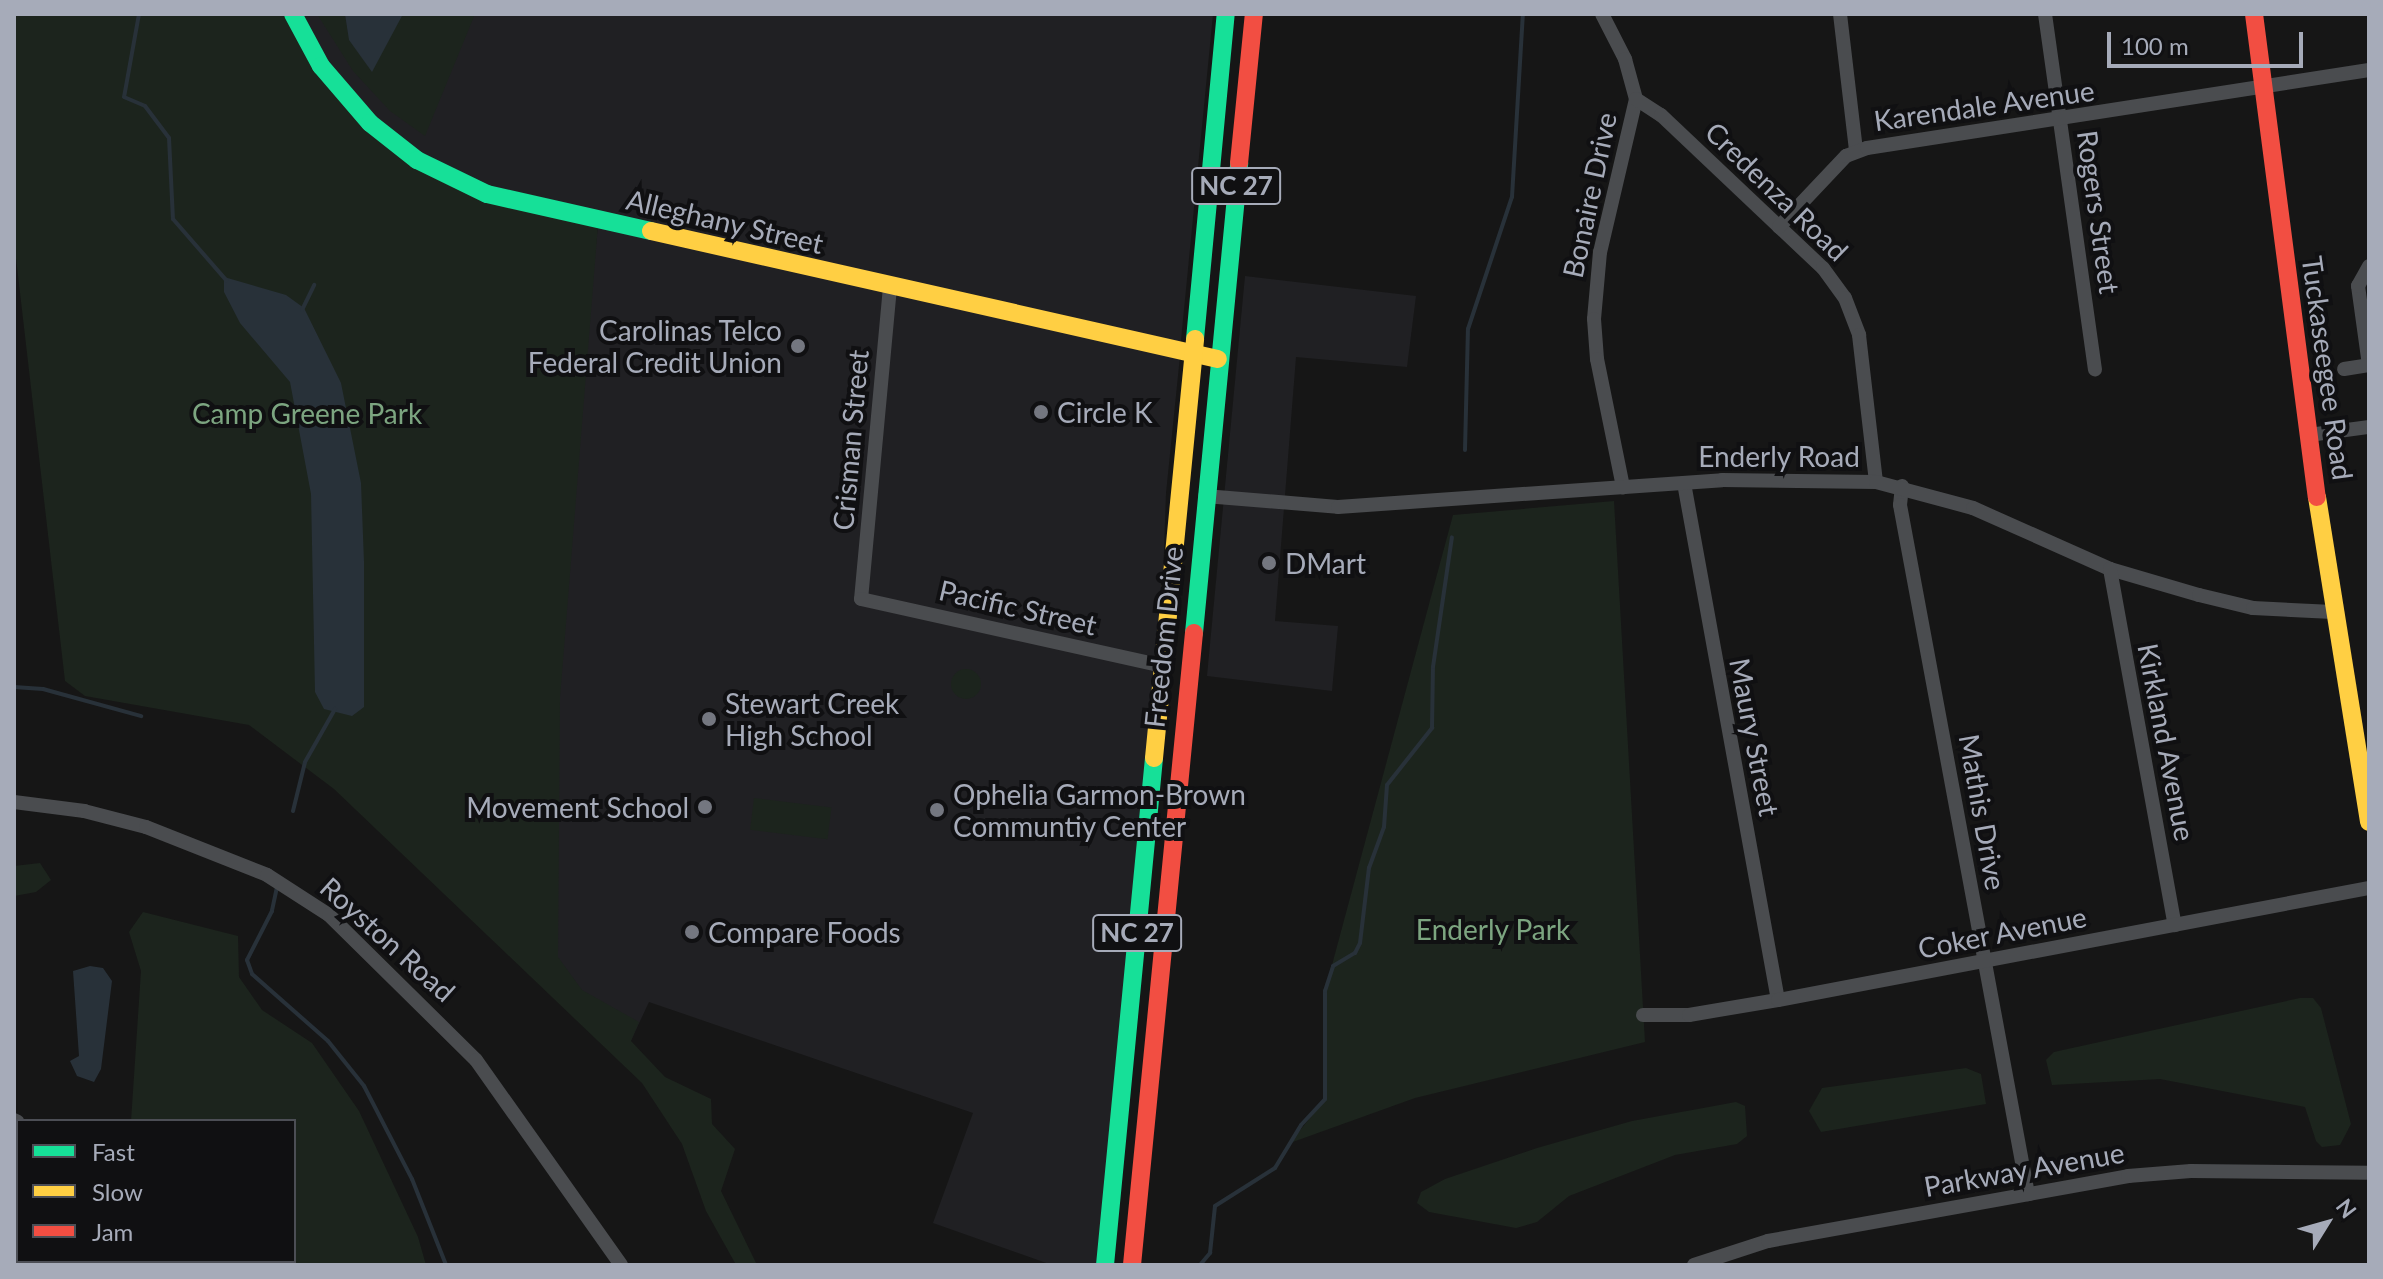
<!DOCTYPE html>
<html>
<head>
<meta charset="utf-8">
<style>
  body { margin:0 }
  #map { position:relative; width:2383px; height:1279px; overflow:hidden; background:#161616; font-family:Lato,sans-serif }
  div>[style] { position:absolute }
  .built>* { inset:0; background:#202023 }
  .green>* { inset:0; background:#1c241d; transform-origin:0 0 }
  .round { border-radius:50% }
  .water>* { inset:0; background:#283139 }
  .stream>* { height:4px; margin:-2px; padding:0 2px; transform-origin:2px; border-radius:2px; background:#283139 }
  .street>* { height:14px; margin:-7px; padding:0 7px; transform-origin:7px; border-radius:7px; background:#4a4c4f }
  .fast>* { height:18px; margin:-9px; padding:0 9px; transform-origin:9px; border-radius:9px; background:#16e098 }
  .slow>* { height:18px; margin:-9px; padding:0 9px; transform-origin:9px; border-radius:9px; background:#ffcf43 }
  .jam>* { height:18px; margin:-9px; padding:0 9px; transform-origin:9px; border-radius:9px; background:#f24e42 }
  .dots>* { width:22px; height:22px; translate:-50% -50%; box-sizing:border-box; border:4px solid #101012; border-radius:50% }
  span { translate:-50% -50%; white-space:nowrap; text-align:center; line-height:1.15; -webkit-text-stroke:8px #101012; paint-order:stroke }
  .shield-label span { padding:2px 6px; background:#101012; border:2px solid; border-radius:6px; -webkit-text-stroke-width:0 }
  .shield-label { font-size:26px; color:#a6abb9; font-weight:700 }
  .street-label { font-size:28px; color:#a6abb9 }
  .poi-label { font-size:28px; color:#a6abb9 }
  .right { translate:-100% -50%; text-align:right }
  .left { translate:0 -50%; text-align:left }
  .park-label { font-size:28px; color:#7ca580 }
  .frame { position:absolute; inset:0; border:16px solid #a6abb9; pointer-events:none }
  .legend { position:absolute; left:16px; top:1119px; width:280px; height:144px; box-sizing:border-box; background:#101012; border:2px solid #4c4e55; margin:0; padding:10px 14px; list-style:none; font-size:24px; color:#a6abb9 }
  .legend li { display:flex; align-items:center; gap:16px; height:40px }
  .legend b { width:40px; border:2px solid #4c4e55 }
  .north { position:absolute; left:2287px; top:1183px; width:80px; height:80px; -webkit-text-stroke:6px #101012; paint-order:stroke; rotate:53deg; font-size:22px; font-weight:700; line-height:32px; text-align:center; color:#a6abb9 }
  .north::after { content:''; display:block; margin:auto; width:28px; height:36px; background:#a6abb9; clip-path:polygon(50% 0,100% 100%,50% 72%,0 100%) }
  .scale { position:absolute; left:2107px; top:32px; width:196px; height:36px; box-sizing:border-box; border:4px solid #a6abb9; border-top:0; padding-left:10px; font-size:24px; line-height:28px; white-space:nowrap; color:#a6abb9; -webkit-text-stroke:6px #101012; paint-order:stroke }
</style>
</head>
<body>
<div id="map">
  <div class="built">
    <div style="clip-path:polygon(294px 14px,1213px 14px,1180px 350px,450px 176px,371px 122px)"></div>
    <div style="clip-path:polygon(598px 225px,1180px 356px,1166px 493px,1160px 662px,1098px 1265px,1052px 1265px,933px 1223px,973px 1113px,649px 1002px,627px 1049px,524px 954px)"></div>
    <div style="clip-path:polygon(1245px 276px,1416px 296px,1407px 367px,1296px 357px,1275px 621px,1338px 626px,1332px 691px,1207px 676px)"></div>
    <div style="clip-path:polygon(14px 1152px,18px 1261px,137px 1265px,14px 1265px)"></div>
  </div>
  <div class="green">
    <div style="clip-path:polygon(14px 14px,291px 14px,307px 45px,418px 162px,598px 225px,560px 698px,558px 957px,582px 990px,639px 1022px,631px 1041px,665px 1077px,711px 1099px,712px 1124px,735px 1149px,721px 1191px,757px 1265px,735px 1263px,706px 1211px,682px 1144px,642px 1083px,334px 789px,249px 725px,85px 696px,65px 681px,14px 241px)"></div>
    <div style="clip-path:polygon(317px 14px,345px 14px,348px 33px,385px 42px,403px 14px,475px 14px,425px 136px,390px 111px,353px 71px)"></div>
    <div style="clip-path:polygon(1614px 501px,1645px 1042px,1415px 1098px,1290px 1143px,1325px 1099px,1325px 991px,1453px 515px)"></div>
    <div class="round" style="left:951px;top:669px;width:30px;height:30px"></div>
    <div style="left:754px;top:798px;width:78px;height:32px;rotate:7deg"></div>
    <div style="clip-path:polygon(40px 863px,51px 880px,36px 892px,14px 896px,14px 866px)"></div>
    <div style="clip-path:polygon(143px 912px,238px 936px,239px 977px,262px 1010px,312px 1043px,359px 1111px,418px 1237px,426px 1265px,133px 1261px,294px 1261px,294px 1121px,131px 1121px,141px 971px,129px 932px)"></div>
    <div style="clip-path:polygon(2300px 998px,2313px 998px,2321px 1008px,2351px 1124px,2340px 1145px,2322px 1147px,2316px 1141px,2305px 1107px,2160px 1079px,2052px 1085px,2046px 1060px,2054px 1052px)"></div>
    <div style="clip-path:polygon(1966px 1068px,1981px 1074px,1986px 1104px,1821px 1132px,1809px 1111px,1822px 1088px)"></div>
    <div style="clip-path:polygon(1736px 1102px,1745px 1106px,1747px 1136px,1737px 1144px,1675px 1155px,1569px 1196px,1537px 1222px,1516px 1228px,1429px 1212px,1417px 1203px,1421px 1192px,1445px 1179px,1537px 1148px,1632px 1121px)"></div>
  </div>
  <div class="water">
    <div style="clip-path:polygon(345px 14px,403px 14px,372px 72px,349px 40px)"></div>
    <div style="clip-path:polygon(224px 277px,286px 295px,304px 308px,341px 383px,361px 483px,364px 562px,364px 707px,352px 716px,324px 709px,315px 692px,311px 494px,290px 382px,240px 323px,224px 292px)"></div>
    <div style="clip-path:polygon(90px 966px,103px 968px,112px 981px,101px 1069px,94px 1082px,77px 1076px,70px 1061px,79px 1056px,73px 971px)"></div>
  </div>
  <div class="stream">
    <div style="left:139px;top:14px;width:84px;rotate:100.2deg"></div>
    <div style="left:124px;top:97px;width:23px;rotate:23deg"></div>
    <div style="left:145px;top:106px;width:40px;rotate:53deg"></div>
    <div style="left:169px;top:138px;width:81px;rotate:87.2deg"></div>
    <div style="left:173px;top:219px;width:81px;rotate:49deg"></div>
    <div style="left:302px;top:310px;width:28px;rotate:-64deg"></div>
    <div style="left:1465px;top:450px;width:121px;rotate:-88.6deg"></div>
    <div style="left:1468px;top:329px;width:139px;rotate:-71.6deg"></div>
    <div style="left:1512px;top:197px;width:183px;rotate:-86.6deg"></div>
    <div style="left:14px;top:687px;width:29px;rotate:4deg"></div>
    <div style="left:43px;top:689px;width:102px;rotate:15.4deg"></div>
    <div style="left:293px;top:811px;width:50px;rotate:-76.2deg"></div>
    <div style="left:305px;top:762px;width:61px;rotate:-60.5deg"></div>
    <div style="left:277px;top:887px;width:25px;rotate:102deg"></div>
    <div style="left:272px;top:911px;width:55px;rotate:117deg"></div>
    <div style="left:247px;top:960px;width:15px;rotate:70deg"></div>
    <div style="left:252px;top:974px;width:101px;rotate:41.4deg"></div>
    <div style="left:328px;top:1041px;width:58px;rotate:51.3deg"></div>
    <div style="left:364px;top:1086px;width:105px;rotate:62.7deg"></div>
    <div style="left:412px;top:1179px;width:92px;rotate:68.4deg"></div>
    <div style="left:1200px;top:1265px;width:16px;rotate:-50deg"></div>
    <div style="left:1210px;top:1253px;width:47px;rotate:-83.9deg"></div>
    <div style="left:1215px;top:1206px;width:71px;rotate:-32.3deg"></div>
    <div style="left:1275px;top:1168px;width:50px;rotate:-58.8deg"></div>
    <div style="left:1301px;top:1125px;width:35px;rotate:-47deg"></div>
    <div style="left:1325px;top:1099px;width:108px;rotate:-90deg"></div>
    <div style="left:1325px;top:991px;width:26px;rotate:-72deg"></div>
    <div style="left:1333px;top:966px;width:26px;rotate:-31deg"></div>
    <div style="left:1355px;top:953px;width:11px;rotate:-63deg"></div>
    <div style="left:1360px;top:943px;width:76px;rotate:-83.2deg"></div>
    <div style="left:1369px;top:868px;width:44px;rotate:-69.9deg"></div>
    <div style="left:1384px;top:827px;width:42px;rotate:-85.9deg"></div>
    <div style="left:1387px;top:785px;width:73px;rotate:-51.7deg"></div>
    <div style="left:1432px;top:728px;width:61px;rotate:-89.1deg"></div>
    <div style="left:1433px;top:667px;width:131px;rotate:-81.7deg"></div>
  </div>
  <div class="street">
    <div style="left:1602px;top:14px;width:51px;rotate:62.9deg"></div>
    <div style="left:1625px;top:59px;width:41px;rotate:74.6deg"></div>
    <div style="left:1636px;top:99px;width:157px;rotate:103.2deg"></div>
    <div style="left:1600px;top:252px;width:67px;rotate:95.1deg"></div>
    <div style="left:1594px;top:319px;width:40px;rotate:85.7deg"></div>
    <div style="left:1597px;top:359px;width:131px;rotate:78.5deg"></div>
    <div style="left:1840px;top:14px;width:138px;rotate:83.3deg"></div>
    <div style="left:2045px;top:14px;width:359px;rotate:82deg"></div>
    <div style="left:1636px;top:99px;width:30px;rotate:33deg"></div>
    <div style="left:1661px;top:115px;width:223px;rotate:43.4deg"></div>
    <div style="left:1823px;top:268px;width:37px;rotate:54deg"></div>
    <div style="left:1845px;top:298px;width:40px;rotate:69deg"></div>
    <div style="left:1859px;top:335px;width:148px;rotate:83.4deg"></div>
    <div style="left:1779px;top:227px;width:98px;rotate:-46.7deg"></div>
    <div style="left:1846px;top:156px;width:22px;rotate:-21deg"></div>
    <div style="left:1867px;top:148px;width:508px;rotate:-8.83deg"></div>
    <div style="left:890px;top:287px;width:313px;rotate:95.3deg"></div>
    <div style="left:861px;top:599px;width:309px;rotate:12.5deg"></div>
    <div style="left:2369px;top:365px;width:80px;rotate:-97.9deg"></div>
    <div style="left:2358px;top:286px;width:23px;rotate:-61deg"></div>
    <div style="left:2344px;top:369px;width:25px;rotate:-9deg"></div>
    <div style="left:2309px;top:435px;width:61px;rotate:-7.6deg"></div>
    <div style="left:1684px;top:483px;width:525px;rotate:79.7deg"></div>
    <div style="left:1902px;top:486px;width:19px;rotate:96deg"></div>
    <div style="left:1900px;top:505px;width:701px;rotate:79.48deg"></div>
    <div style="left:1205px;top:496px;width:133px;rotate:4.7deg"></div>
    <div style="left:1338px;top:507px;width:385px;rotate:-4deg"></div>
    <div style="left:1722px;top:480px;width:154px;rotate:0.7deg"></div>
    <div style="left:1876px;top:482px;width:100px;rotate:15deg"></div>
    <div style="left:1973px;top:508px;width:150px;rotate:24deg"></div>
    <div style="left:2110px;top:569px;width:93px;rotate:16.3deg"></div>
    <div style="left:2199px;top:595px;width:56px;rotate:13.5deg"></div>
    <div style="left:2253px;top:608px;width:80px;rotate:2.9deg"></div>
    <div style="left:2110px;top:569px;width:362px;rotate:79.7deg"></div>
    <div style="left:14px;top:802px;width:71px;rotate:7.3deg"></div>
    <div style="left:84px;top:811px;width:64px;rotate:14.5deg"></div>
    <div style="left:146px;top:827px;width:130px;rotate:21.6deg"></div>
    <div style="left:267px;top:875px;width:74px;rotate:32.8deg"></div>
    <div style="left:329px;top:915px;width:206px;rotate:44.6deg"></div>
    <div style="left:476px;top:1060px;width:251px;rotate:54.7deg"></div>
    <div style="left:1643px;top:1015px;width:46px"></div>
    <div style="left:1689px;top:1015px;width:90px;rotate:-9.6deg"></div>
    <div style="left:1778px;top:1000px;width:602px;rotate:-10.73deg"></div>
    <div style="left:14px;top:1120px;width:4px;rotate:27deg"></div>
    <div style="left:1694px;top:1265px;width:78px;rotate:-18deg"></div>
    <div style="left:1768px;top:1241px;width:366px;rotate:-10.2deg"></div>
    <div style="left:2128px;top:1176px;width:63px;rotate:-4.5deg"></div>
    <div style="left:2191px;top:1171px;width:178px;rotate:0.6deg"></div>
  </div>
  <div class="fast">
    <div style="left:293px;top:14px;width:59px;rotate:61.7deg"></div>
    <div style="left:321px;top:66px;width:75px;rotate:49.3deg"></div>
    <div style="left:370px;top:123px;width:60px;rotate:38.2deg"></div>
    <div style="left:417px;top:160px;width:78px;rotate:25.9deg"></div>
    <div style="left:487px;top:194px;width:168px;rotate:12.7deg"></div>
    <div style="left:1195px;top:339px;width:326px;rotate:-84.6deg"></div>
    <div style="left:1194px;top:633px;width:472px;rotate:-84.5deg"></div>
    <div style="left:1105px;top:1265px;width:509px;rotate:-84.48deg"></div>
  </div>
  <div class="slow">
    <div style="left:651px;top:231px;width:581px;rotate:12.72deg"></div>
    <div style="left:2317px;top:497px;width:329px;rotate:80.9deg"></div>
    <div style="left:1154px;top:758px;width:421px;rotate:-84.4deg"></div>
  </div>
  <div class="jam">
    <div style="left:2254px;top:14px;width:487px;rotate:82.6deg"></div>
    <div style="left:1239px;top:163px;width:150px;rotate:-84.3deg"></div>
    <div style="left:1132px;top:1265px;width:635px;rotate:-84.4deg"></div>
  </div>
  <div class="dots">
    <div style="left:798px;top:346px;background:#747780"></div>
    <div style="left:1041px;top:412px;background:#747780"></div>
    <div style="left:1269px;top:563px;background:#747780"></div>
    <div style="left:709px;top:719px;background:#747780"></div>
    <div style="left:705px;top:807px;background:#747780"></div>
    <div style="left:937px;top:810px;background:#747780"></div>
    <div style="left:692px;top:932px;background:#747780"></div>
  </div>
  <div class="shield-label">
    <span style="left:1236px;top:186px">NC 27</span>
    <span style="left:1137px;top:933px">NC 27</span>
  </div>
  <div class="street-label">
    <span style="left:1984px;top:105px;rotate:-8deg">Karendale Avenue</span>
    <span style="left:1777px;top:191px;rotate:44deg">Credenza Road</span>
    <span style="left:1589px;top:195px;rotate:-78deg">Bonaire Drive</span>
    <span style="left:2099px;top:212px;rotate:82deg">Rogers Street</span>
    <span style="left:725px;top:221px;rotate:13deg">Alleghany Street</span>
    <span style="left:2328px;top:368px;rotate:82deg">Tuckaseegee Road</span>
    <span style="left:850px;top:440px;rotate:-85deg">Crisman Street</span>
    <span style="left:1779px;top:456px">Enderly Road</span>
    <span style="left:1018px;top:607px;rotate:13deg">Pacific Street</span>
    <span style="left:1163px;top:637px;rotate:-84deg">Freedom Drive</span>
    <span style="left:1755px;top:737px;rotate:79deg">Maury Street</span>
    <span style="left:2167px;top:742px;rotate:79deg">Kirkland Avenue</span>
    <span style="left:1983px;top:812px;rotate:80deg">Mathis Drive</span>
    <span style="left:2002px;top:932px;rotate:-11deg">Coker Avenue</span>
    <span style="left:388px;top:939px;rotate:42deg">Royston Road</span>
    <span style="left:2024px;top:1169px;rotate:-10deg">Parkway Avenue</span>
  </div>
  <div class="poi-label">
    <span class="right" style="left:782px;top:346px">Carolinas Telco<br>Federal Credit Union</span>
    <span class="left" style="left:1057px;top:412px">Circle K</span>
    <span class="left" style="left:1285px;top:563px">DMart</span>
    <span class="left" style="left:725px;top:719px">Stewart Creek<br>High School</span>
    <span class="left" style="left:953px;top:810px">Ophelia Garmon-Brown<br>Communtiy Center</span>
    <span class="right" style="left:689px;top:807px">Movement School</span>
    <span class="left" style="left:708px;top:932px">Compare Foods</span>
  </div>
  <div class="park-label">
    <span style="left:307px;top:413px">Camp Greene Park</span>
    <span style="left:1493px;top:929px">Enderly Park</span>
  </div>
  <div class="frame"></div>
  <ul class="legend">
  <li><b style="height:10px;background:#16e098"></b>Fast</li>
  <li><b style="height:10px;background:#ffcf43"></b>Slow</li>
  <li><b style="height:10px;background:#f24e42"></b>Jam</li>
  </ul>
  <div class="north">N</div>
  <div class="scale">100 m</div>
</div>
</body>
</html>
